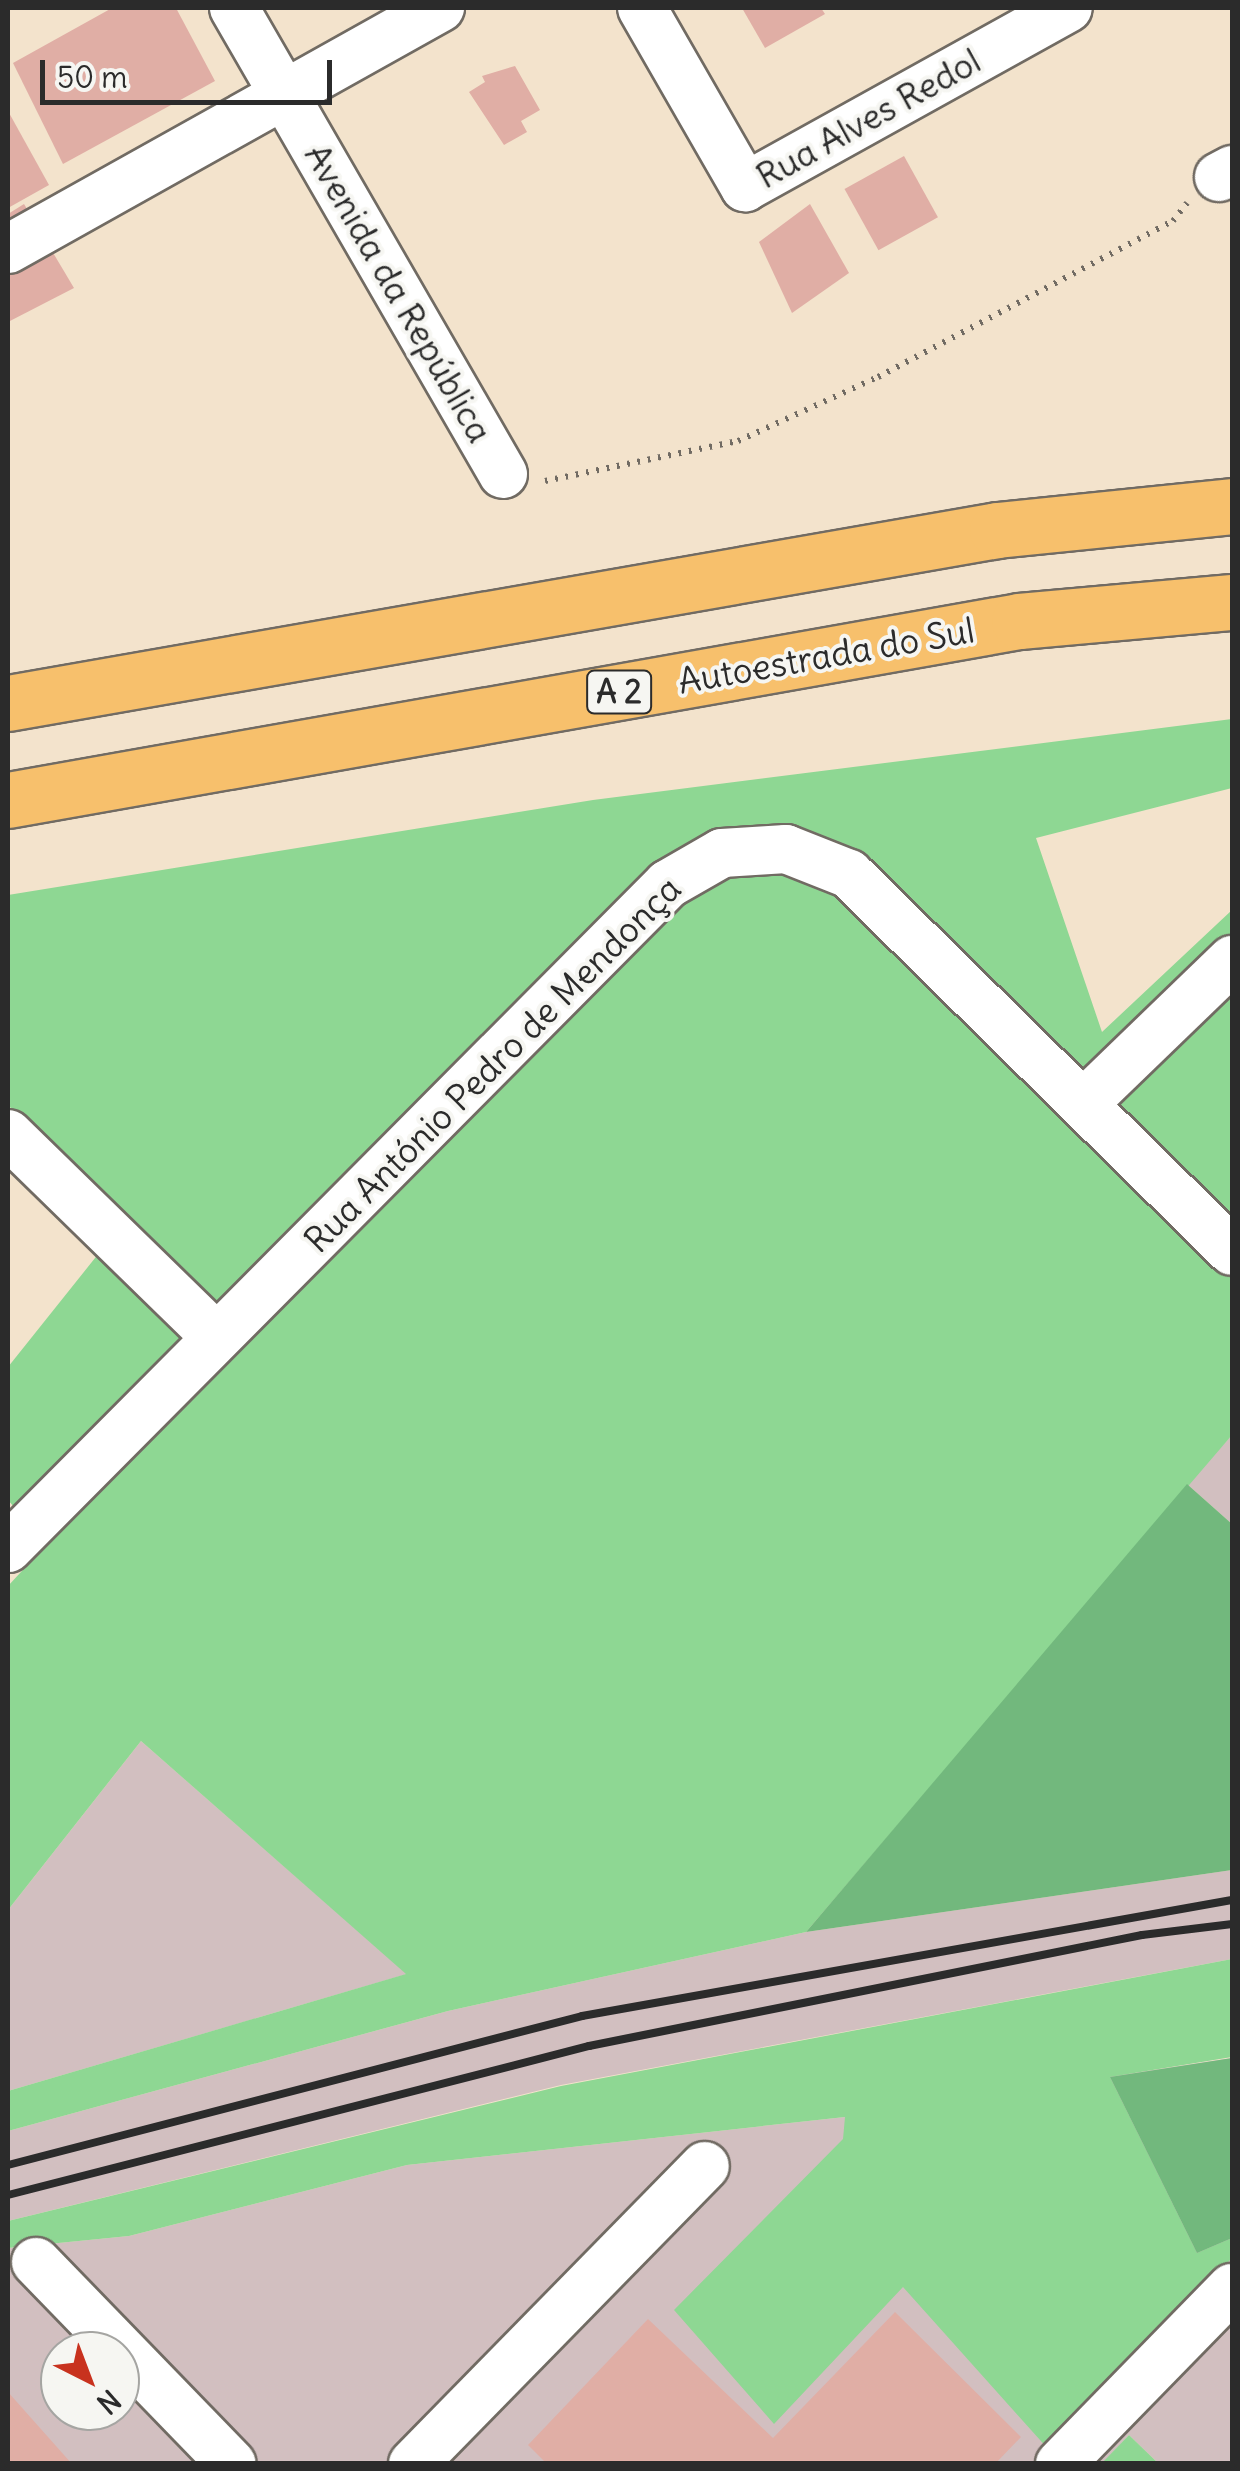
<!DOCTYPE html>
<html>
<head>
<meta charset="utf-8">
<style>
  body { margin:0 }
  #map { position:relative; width:1240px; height:2471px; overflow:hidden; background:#f3e3cc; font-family:Delius,sans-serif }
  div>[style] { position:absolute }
  .industrial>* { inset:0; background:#d2bfc0 }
  .green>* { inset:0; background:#8ed793 }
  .forest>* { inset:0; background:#72b87d }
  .building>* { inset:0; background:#e0aea5; transform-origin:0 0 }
  .path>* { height:6px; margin-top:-3px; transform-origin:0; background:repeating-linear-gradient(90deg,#716b63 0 2.5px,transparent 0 10.5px) }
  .roads { filter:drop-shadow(2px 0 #716b63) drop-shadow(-2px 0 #716b63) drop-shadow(0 2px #716b63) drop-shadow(0 -2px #716b63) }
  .street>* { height:48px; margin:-24px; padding:0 24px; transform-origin:24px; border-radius:24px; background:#fff }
  .highway>* { height:55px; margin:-27.5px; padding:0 27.5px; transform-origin:27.5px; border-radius:27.5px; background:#f7c06c }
  .rail>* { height:8px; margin:-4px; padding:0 4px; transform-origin:4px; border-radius:4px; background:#2b2b2b }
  span { translate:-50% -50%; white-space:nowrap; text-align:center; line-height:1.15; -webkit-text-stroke:8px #f6f6f2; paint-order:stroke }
  .shield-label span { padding:2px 8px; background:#f6f6f2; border:2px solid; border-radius:8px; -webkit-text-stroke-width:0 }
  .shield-label { font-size:32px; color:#2b2b2b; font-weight:700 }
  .street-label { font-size:35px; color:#2b2b2b }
  .frame { position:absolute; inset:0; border:10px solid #2b2b2b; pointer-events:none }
  .north { position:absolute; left:40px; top:2331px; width:100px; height:100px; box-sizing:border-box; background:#f6f6f2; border:2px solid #a5a5a2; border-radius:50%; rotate:138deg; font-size:28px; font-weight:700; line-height:40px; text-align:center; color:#2b2b2b }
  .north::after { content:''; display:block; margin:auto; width:35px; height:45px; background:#c8321e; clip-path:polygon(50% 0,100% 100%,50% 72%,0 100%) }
  .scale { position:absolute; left:40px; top:60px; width:292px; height:45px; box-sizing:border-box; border:5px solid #2b2b2b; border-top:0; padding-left:12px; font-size:30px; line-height:35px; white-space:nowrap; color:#2b2b2b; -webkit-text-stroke:8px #f6f6f2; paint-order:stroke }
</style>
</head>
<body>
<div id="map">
  <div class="industrial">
    <div style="clip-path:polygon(1232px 1435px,1232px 1524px,1187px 1484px)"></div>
    <div style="clip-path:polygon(141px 1741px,407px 1974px,8px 2091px,8px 1910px)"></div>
    <div style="clip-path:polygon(1232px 1870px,1232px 1959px,561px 2085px,8px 2221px,8px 2131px,448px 2011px,806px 1932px)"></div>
    <div style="clip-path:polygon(evenodd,1232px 2058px,1232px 2463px,1158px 2463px,1129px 2435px,1102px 2464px,8px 2463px,8px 2248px,129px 2236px,407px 2165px,845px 2117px,1232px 2058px,60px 2351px,120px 2351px,120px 2411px,60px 2411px,60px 2351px)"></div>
  </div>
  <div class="green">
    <div style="clip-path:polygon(1232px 719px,1232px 788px,1036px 838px,1102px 1032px,1232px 910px,1232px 1435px,806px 1932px,448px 2011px,8px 2131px,8px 2091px,406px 1974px,141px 1741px,8px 1910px,8px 1586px,46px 1545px,8px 1500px,8px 1367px,123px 1223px,8px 1105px,8px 895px,593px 800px)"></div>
    <div style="clip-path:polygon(1232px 1959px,1232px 2057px,1110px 2077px,1197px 2253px,1232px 2238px,1232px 2258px,1049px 2450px,903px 2287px,774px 2424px,674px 2310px,843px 2139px,845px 2117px,407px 2165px,129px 2236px,8px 2248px,8px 2221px,561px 2086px)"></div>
    <div style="clip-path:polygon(1129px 2435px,1158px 2463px,1102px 2463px)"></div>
  </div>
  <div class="forest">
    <div style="clip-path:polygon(1187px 1484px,1232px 1524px,1232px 1870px,806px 1932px)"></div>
    <div style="clip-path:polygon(1232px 2058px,1232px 2238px,1197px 2253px,1110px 2077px)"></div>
  </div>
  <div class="building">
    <div style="clip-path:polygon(112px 8px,176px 8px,215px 81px,63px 164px,13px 63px)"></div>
    <div style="clip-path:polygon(742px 8px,821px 8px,825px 14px,765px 48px)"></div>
    <div style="clip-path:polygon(515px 66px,540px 110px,521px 121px,527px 132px,504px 145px,469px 92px,485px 82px,482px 76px)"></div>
    <div style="clip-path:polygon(8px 111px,49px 185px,8px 208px)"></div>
    <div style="left:904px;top:156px;width:70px;height:68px;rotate:61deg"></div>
    <div style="clip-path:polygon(24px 204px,74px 288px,8px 322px,8px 214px)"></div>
    <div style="clip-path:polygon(810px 204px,849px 273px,792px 313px,759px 242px)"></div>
    <div style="clip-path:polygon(895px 2312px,1021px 2437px,995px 2464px,547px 2464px,528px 2445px,648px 2319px,773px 2438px)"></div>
    <div style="clip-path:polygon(8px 2392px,72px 2464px,8px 2464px)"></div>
  </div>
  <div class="path">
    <div style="left:545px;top:481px;width:197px;rotate:-11.7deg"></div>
    <div style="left:738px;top:441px;width:154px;rotate:-24.6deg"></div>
    <div style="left:878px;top:377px;width:334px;rotate:-27.9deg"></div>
    <div style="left:1173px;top:221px;width:23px;rotate:-52deg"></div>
  </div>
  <div class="roads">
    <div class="street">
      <div style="left:234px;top:8px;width:538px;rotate:60deg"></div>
      <div style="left:642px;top:8px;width:207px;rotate:60.1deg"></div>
      <div style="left:745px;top:187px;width:369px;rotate:-29deg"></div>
      <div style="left:1219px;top:177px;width:15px;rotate:-28deg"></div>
      <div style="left:8px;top:249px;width:495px;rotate:-29.2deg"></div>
      <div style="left:1084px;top:1103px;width:206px;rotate:-44deg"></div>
      <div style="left:8px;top:1134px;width:291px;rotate:44.3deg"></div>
      <div style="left:8px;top:1548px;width:936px;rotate:-45.17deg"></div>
      <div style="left:668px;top:884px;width:62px;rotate:-29.9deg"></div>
      <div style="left:722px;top:853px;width:64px;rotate:-3.6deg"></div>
      <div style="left:786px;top:849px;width:68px;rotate:21.6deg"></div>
      <div style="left:849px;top:874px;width:537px;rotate:44.55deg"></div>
      <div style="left:36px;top:2262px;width:281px;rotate:45.9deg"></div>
      <div style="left:413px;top:2464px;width:417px;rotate:-45.6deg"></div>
      <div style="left:1060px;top:2464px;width:246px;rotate:-45.7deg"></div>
    </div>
    <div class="highway">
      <div style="left:8px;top:703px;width:1004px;rotate:-9.92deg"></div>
      <div style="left:997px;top:530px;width:236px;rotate:-5.8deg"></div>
      <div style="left:8px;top:800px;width:1027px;rotate:-10.04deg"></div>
      <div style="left:1019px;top:621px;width:214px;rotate:-5.1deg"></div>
    </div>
  </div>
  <div class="rail">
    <div style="left:8px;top:2165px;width:593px;rotate:-14.55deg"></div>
    <div style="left:582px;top:2016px;width:660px;rotate:-10.12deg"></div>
    <div style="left:8px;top:2195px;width:600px;rotate:-14.38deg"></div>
    <div style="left:589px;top:2046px;width:564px;rotate:-11.35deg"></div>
    <div style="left:1142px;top:1935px;width:91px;rotate:-7deg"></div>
  </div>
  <div class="shield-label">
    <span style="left:619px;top:692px">A 2</span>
  </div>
  <div class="street-label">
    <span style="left:868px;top:118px;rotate:-29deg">Rua Alves Redol</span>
    <span style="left:399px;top:293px;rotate:60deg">Avenida da República</span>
    <span style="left:826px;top:655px;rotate:-10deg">Autoestrada do Sul</span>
    <span style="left:492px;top:1064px;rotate:-45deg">Rua António Pedro de Mendonça</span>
  </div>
  <div class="frame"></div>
  <div class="north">N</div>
  <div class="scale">50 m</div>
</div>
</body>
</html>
